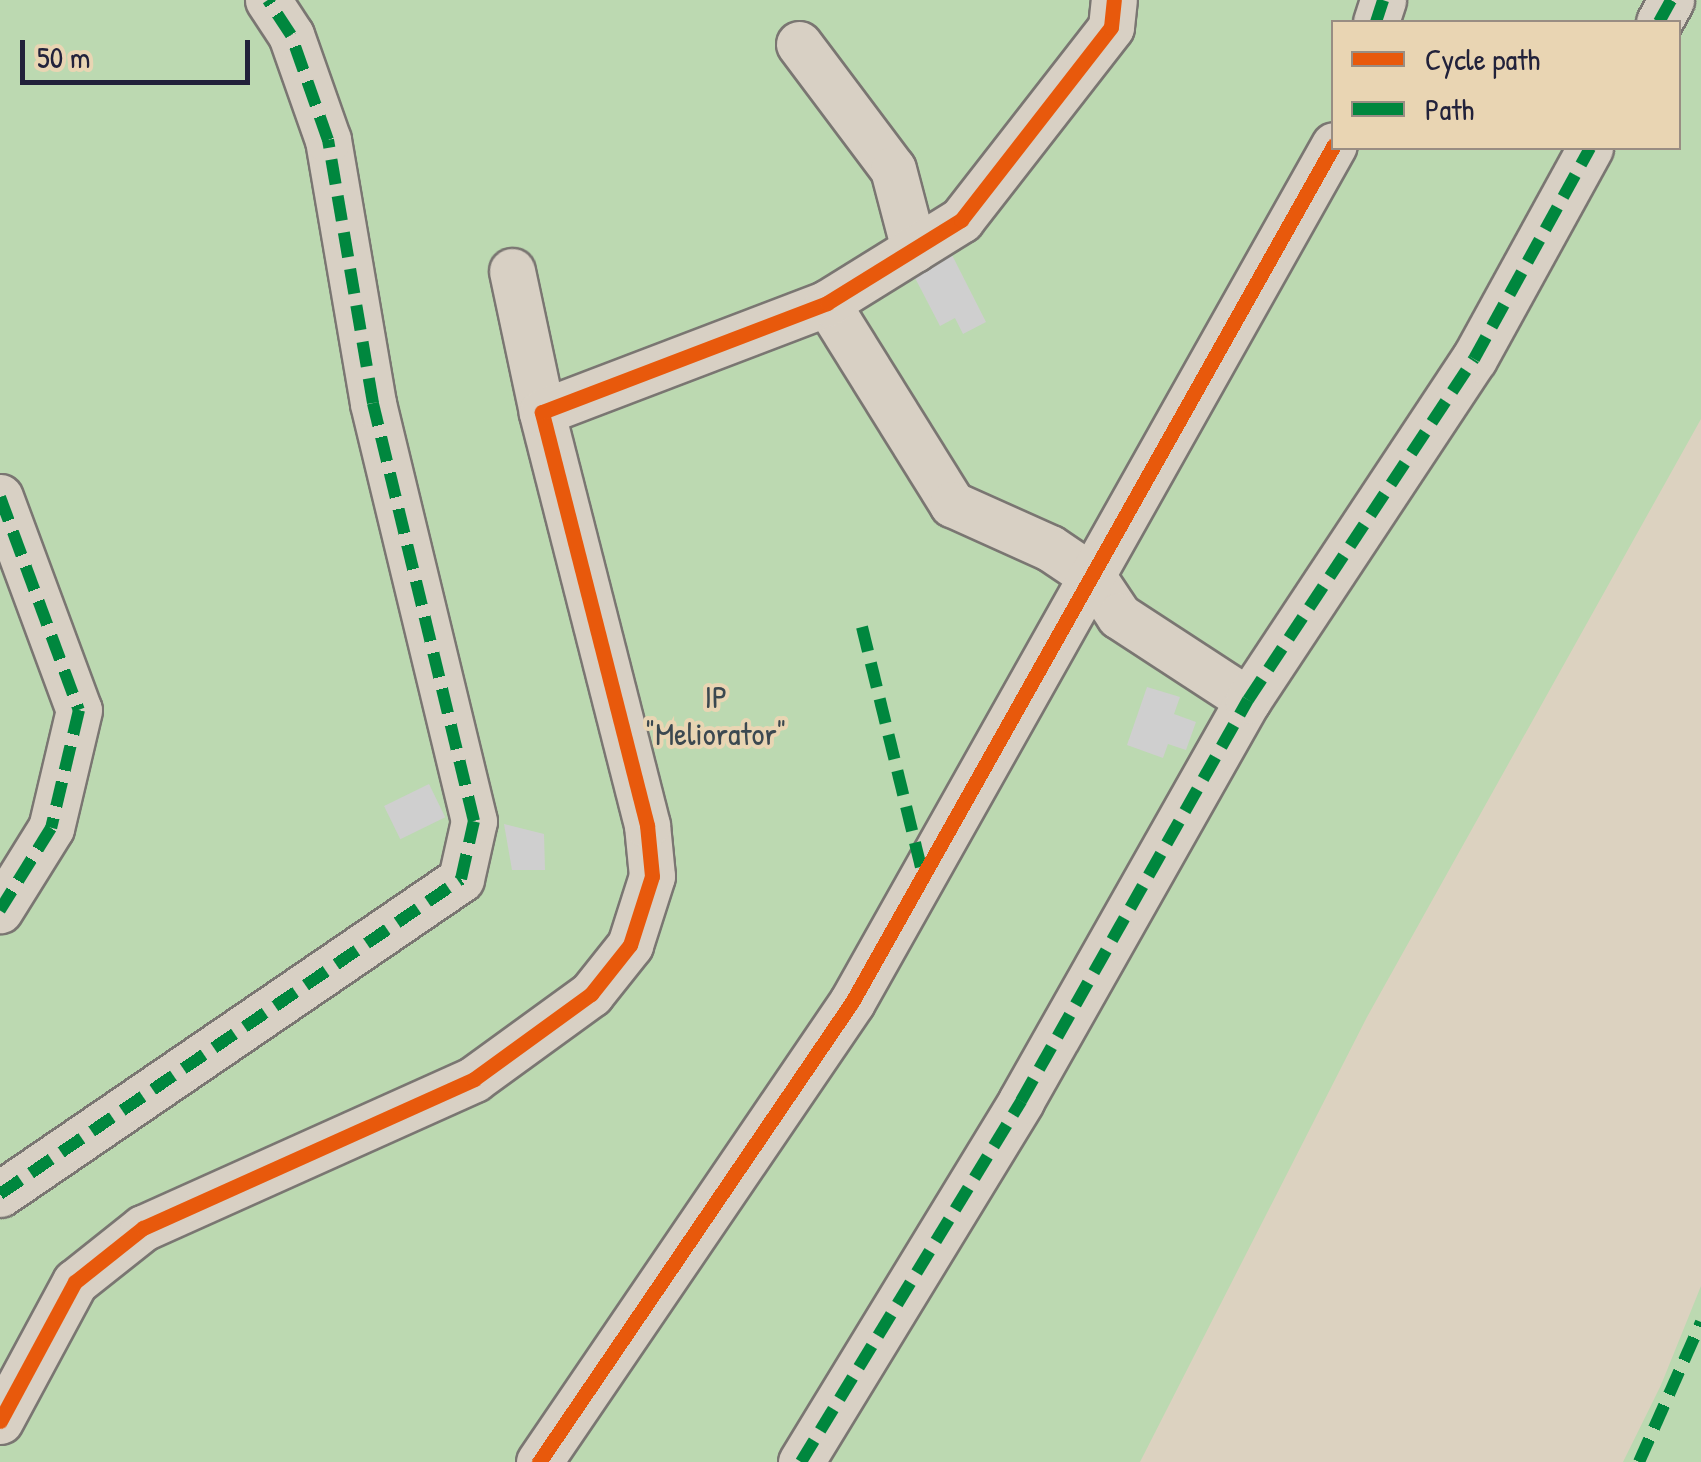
<!DOCTYPE html>
<html>
<head>
<meta charset="utf-8">
<style>
  body { margin:0 }
  #map { position:relative; width:1701px; height:1462px; overflow:hidden; background:#dcd2c0; font-family:"Patrick Hand",sans-serif }
  div>[style] { position:absolute }
  .green>* { inset:0; background:#bcd9b1 }
  .building>* { inset:0; background:#cfcfcf; transform-origin:0 0 }
  .roads { filter:drop-shadow(2px 0 #7a7672) drop-shadow(-2px 0 #7a7672) drop-shadow(0 2px #7a7672) drop-shadow(0 -2px #7a7672) }
  .minor>* { height:45px; margin:-22.5px; padding:0 22.5px; transform-origin:22.5px; border-radius:22.5px; background:#d8d0c4 }
  .quiet>* { height:12px; margin-top:-6px; transform-origin:0; background:repeating-linear-gradient(90deg,#00873e 0 25px,transparent 0 37px) }
  .cycleway>* { height:15px; margin:-7.5px; padding:0 7.5px; transform-origin:7.5px; border-radius:7.5px; background:#e8590c }
  span { translate:-50% -50%; white-space:nowrap; text-align:center; line-height:1.15; -webkit-text-stroke:8px #e9d5b3; paint-order:stroke }
  .park-label { font-size:32px; color:#3b4850 }
  .legend { position:absolute; left:1331px; top:20px; width:350px; height:130px; box-sizing:border-box; background:#e9d5b3; border:2px solid #998d83; margin:0; padding:12px 18px; list-style:none; font-size:30px; color:#22223b }
  .legend li { display:flex; align-items:center; gap:20px; height:50px }
  .legend b { width:50px; border:2px solid #998d83 }
  .scale { position:absolute; left:20px; top:40px; width:230px; height:45px; box-sizing:border-box; border:5px solid #22223b; border-top:0; padding-left:12px; font-size:30px; line-height:35px; white-space:nowrap; color:#22223b; -webkit-text-stroke:8px #e9d5b3; paint-order:stroke }
</style>
</head>
<body>
<div id="map">
  <div class="green">
    <div style="clip-path:polygon(evenodd,0 0,1701px 0,1701px 419px,1367px 1017px,1140px 1462px,0 1462px,0 0,1334px 22px,1678px 22px,1678px 148px,1334px 148px,1334px 22px)"></div>
    <div style="clip-path:polygon(1701px 1286px,1701px 1462px,1623px 1462px,1661px 1385px)"></div>
  </div>
  <div class="building">
    <div style="clip-path:polygon(952px 255px,986px 322px,963px 334px,955px 318px,940px 326px,913px 274px)"></div>
    <div style="clip-path:polygon(1147px 687px,1180px 697px,1174px 714px,1196px 722px,1186px 750px,1168px 744px,1163px 758px,1127px 745px)"></div>
    <div style="left:429px;top:784px;width:37px;height:50px;rotate:64deg"></div>
    <div style="clip-path:polygon(504px 824px,544px 834px,545px 870px,512px 870px)"></div>
  </div>
  <div class="roads">
    <div class="minor">
      <div style="left:1376px;top:22px;width:23px;rotate:-72deg"></div>
      <div style="left:1659px;top:22px;width:25px;rotate:-61deg"></div>
      <div style="left:799px;top:44px;width:156px;rotate:53.1deg"></div>
      <div style="left:893px;top:169px;width:83px;rotate:75.3deg"></div>
      <div style="left:512px;top:271px;width:144px;rotate:78deg"></div>
      <div style="left:827px;top:303px;width:237px;rotate:58.1deg"></div>
      <div style="left:952px;top:504px;width:107px;rotate:24.2deg"></div>
      <div style="left:1050px;top:548px;width:52px;rotate:34deg"></div>
      <div style="left:1093px;top:577px;width:47px;rotate:56.3deg"></div>
      <div style="left:1119px;top:616px;width:154px;rotate:33.1deg"></div>
      <div style="left:0;top:497px;width:227px;rotate:69.7deg"></div>
      <div style="left:79px;top:710px;width:121px;rotate:103.3deg"></div>
      <div style="left:51px;top:828px;width:97px;rotate:121.9deg"></div>
      <div style="left:0;top:1194px;width:558px;rotate:-34.34deg"></div>
      <div style="left:461px;top:879px;width:59px;rotate:-77.4deg"></div>
      <div style="left:474px;top:821px;width:430px;rotate:-103.6deg"></div>
      <div style="left:373px;top:403px;width:267px;rotate:-99.7deg"></div>
      <div style="left:328px;top:140px;width:111px;rotate:-109.4deg"></div>
      <div style="left:291px;top:35px;width:42px;rotate:-123.3deg"></div>
      <div style="left:0;top:1421px;width:158px;rotate:-61.7deg"></div>
      <div style="left:75px;top:1282px;width:87px;rotate:-38.5deg"></div>
      <div style="left:143px;top:1228px;width:363px;rotate:-24.2deg"></div>
      <div style="left:474px;top:1079px;width:145px;rotate:-36deg"></div>
      <div style="left:591px;top:994px;width:63px;rotate:-51.5deg"></div>
      <div style="left:630px;top:945px;width:72px;rotate:-72.3deg"></div>
      <div style="left:652px;top:876px;width:51px;rotate:-95.6deg"></div>
      <div style="left:647px;top:825px;width:426px;rotate:-104.3deg"></div>
      <div style="left:542px;top:412px;width:305px;rotate:-20.9deg"></div>
      <div style="left:827px;top:303px;width:158px;rotate:-31.8deg"></div>
      <div style="left:961px;top:220px;width:244px;rotate:-52.1deg"></div>
      <div style="left:1111px;top:27px;width:27px;rotate:-84deg"></div>
      <div style="left:539px;top:1462px;width:556px;rotate:-55.77deg"></div>
      <div style="left:852px;top:1002px;width:983px;rotate:-60.65deg"></div>
      <div style="left:801px;top:1462px;width:423px;rotate:-58.6deg"></div>
      <div style="left:1021px;top:1101px;width:461px;rotate:-60.5deg"></div>
      <div style="left:1248px;top:700px;width:409px;rotate:-56.5deg"></div>
      <div style="left:1474px;top:359px;width:241px;rotate:-61.2deg"></div>
    </div>
  </div>
  <div class="quiet">
    <div style="left:1376px;top:22px;width:23px;rotate:-72deg"></div>
    <div style="left:1659px;top:22px;width:25px;rotate:-61deg"></div>
    <div style="left:0;top:497px;width:227px;rotate:69.7deg"></div>
    <div style="left:79px;top:710px;width:121px;rotate:103.3deg"></div>
    <div style="left:51px;top:828px;width:97px;rotate:121.9deg"></div>
    <div style="left:862px;top:627px;width:255px;rotate:76.2deg"></div>
    <div style="left:0;top:1194px;width:558px;rotate:-34.34deg"></div>
    <div style="left:461px;top:879px;width:59px;rotate:-77.4deg"></div>
    <div style="left:474px;top:821px;width:430px;rotate:-103.6deg"></div>
    <div style="left:373px;top:403px;width:267px;rotate:-99.7deg"></div>
    <div style="left:328px;top:140px;width:111px;rotate:-109.4deg"></div>
    <div style="left:291px;top:35px;width:42px;rotate:-123.3deg"></div>
    <div style="left:801px;top:1462px;width:423px;rotate:-58.6deg"></div>
    <div style="left:1021px;top:1101px;width:461px;rotate:-60.5deg"></div>
    <div style="left:1248px;top:700px;width:409px;rotate:-56.5deg"></div>
    <div style="left:1474px;top:359px;width:241px;rotate:-61.2deg"></div>
    <div style="left:1639px;top:1462px;width:153px;rotate:-66.1deg"></div>
  </div>
  <div class="cycleway">
    <div style="left:0;top:1421px;width:158px;rotate:-61.7deg"></div>
    <div style="left:75px;top:1282px;width:87px;rotate:-38.5deg"></div>
    <div style="left:143px;top:1228px;width:363px;rotate:-24.2deg"></div>
    <div style="left:474px;top:1079px;width:145px;rotate:-36deg"></div>
    <div style="left:591px;top:994px;width:63px;rotate:-51.5deg"></div>
    <div style="left:630px;top:945px;width:72px;rotate:-72.3deg"></div>
    <div style="left:652px;top:876px;width:51px;rotate:-95.6deg"></div>
    <div style="left:647px;top:825px;width:426px;rotate:-104.3deg"></div>
    <div style="left:542px;top:412px;width:305px;rotate:-20.9deg"></div>
    <div style="left:827px;top:303px;width:158px;rotate:-31.8deg"></div>
    <div style="left:961px;top:220px;width:244px;rotate:-52.1deg"></div>
    <div style="left:1111px;top:27px;width:27px;rotate:-84deg"></div>
    <div style="left:539px;top:1462px;width:556px;rotate:-55.77deg"></div>
    <div style="left:852px;top:1002px;width:983px;rotate:-60.65deg"></div>
  </div>
  <div class="park-label">
    <span style="left:716px;top:716px">IP<br>"Meliorator"</span>
  </div>
  <ul class="legend">
  <li><b style="height:12px;background:#e8590c"></b>Cycle path</li>
  <li><b style="height:12px;background:#00873e"></b>Path</li>
  </ul>
  <div class="scale">50 m</div>
</div>
</body>
</html>
